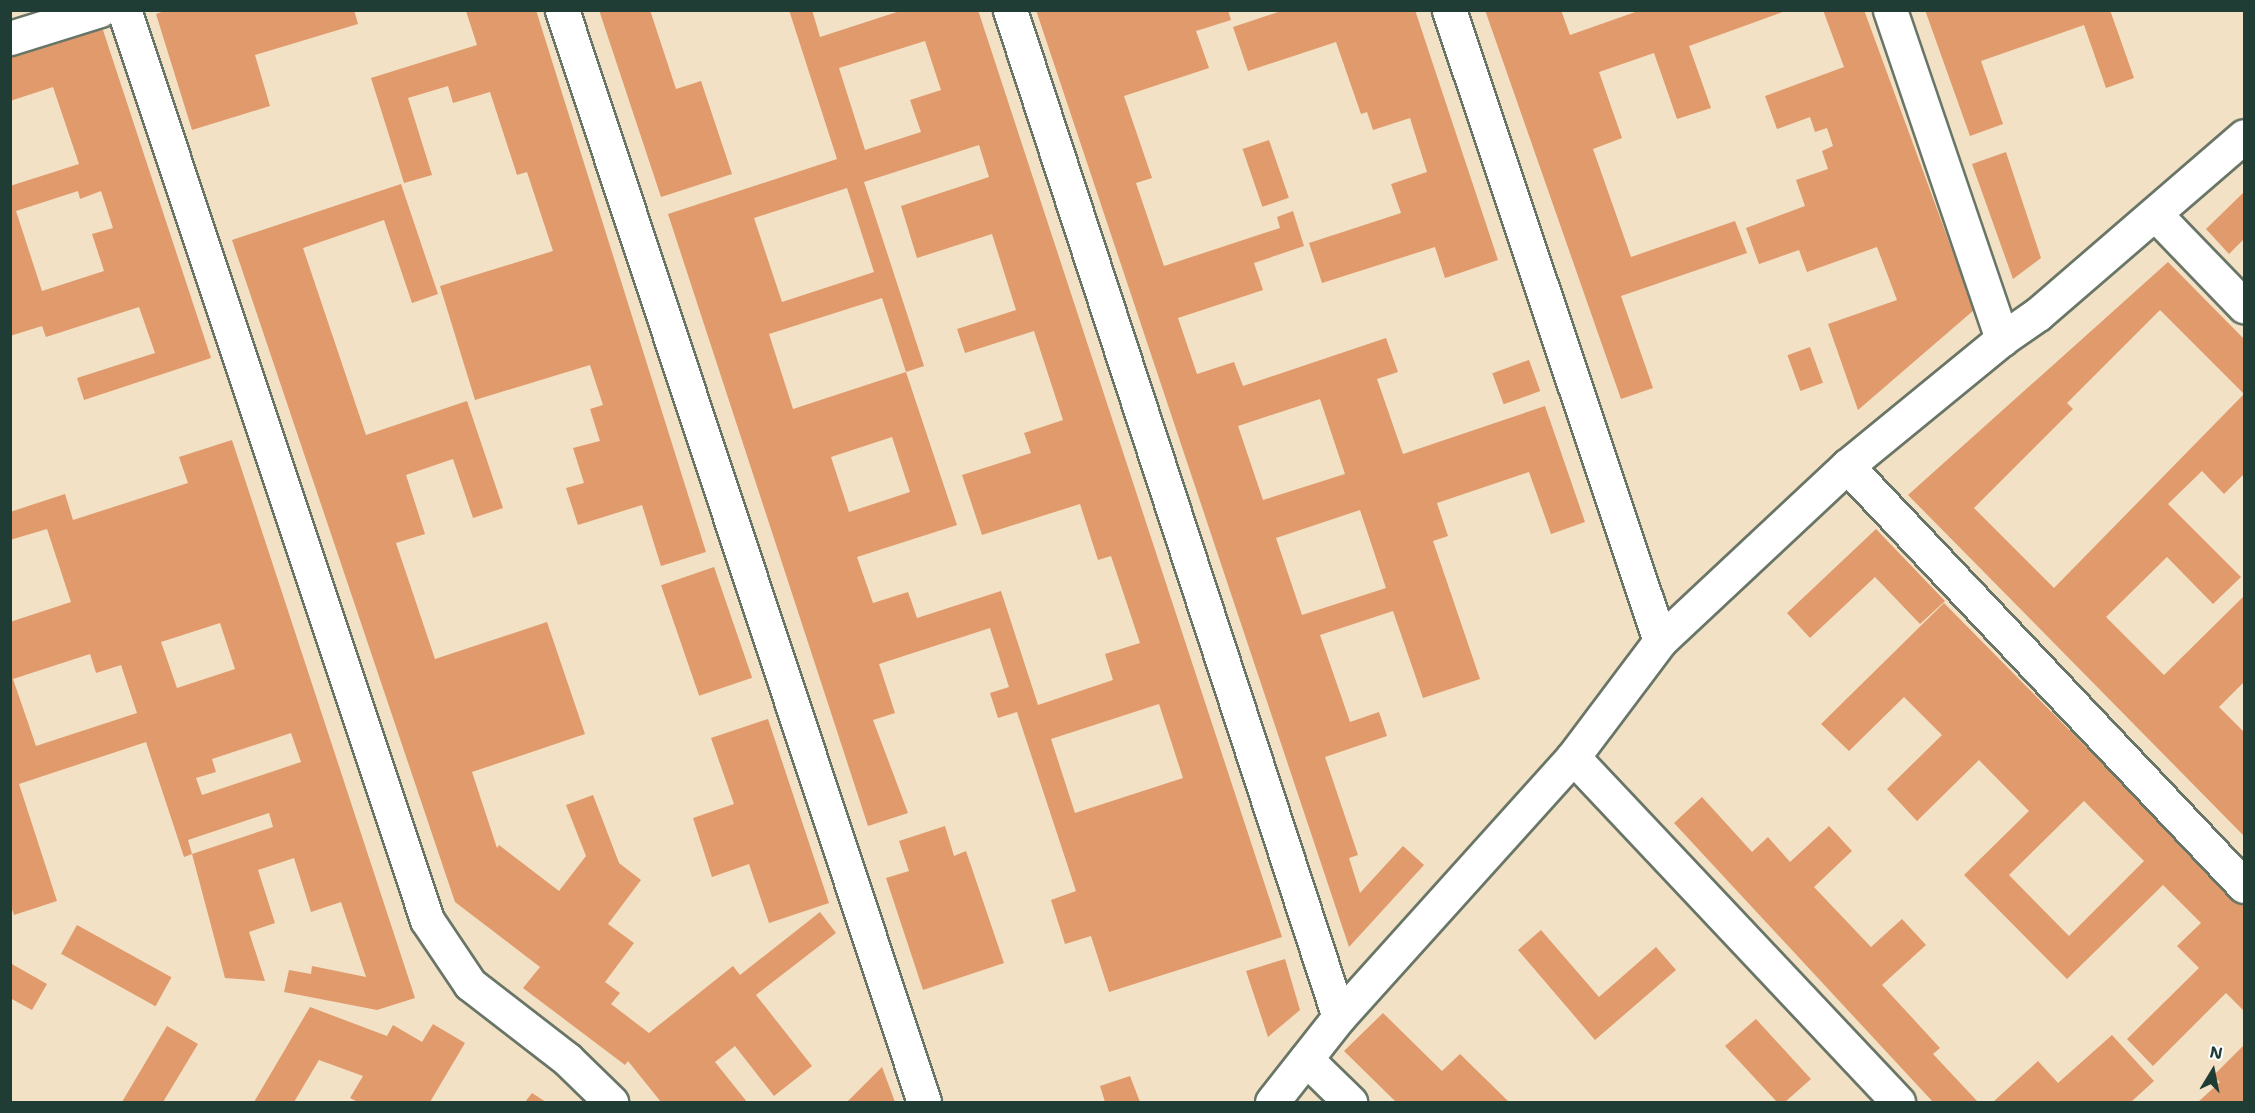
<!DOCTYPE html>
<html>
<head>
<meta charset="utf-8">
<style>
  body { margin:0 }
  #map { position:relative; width:2255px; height:1113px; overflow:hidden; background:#f2e1c5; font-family:"Shantell Sans",sans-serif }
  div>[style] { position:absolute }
  .building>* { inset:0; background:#e09a6c; transform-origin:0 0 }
  .roads { filter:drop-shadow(2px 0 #697667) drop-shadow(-2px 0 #697667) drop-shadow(0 2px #697667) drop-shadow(0 -2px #697667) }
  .street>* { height:33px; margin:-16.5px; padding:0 16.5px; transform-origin:16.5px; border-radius:16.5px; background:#fff }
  span { translate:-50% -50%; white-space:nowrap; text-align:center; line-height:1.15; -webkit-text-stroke:4.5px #fff; paint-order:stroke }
  .frame { position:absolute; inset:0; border:12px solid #1f3d34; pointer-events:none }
  .north { position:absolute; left:2183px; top:1041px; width:60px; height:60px; -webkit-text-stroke:4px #fff; paint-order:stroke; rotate:10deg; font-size:16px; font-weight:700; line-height:24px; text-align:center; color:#1f3d34 }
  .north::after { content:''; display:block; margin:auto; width:21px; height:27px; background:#1f3d34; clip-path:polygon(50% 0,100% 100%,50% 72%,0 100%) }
</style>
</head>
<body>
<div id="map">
  <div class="building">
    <div style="clip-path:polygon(167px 10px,354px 10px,358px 24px,255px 55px,270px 106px,192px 130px,156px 14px)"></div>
    <div style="clip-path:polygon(536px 10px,706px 552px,661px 566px,642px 505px,578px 525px,566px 488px,584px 483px,573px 448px,600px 441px,590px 409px,603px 405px,590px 365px,475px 400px,440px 286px,553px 251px,527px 172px,517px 175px,490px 92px,453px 103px,448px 86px,408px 98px,432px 175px,404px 183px,371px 78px,477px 45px,466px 11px)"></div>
    <div style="clip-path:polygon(599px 10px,650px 10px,676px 89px,701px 81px,732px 174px,661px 197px)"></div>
    <div style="clip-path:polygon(evenodd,789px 10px,812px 10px,820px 37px,903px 10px,978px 10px,1282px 937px,1109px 992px,1091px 936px,1065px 944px,1051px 900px,1076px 891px,1017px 712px,998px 718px,990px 693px,1009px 687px,990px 628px,879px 664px,895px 713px,873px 720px,908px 813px,868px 826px,668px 214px,837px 159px,789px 10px,925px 41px,941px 90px,910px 100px,921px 132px,865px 150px,839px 68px,925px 41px,789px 10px,979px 145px,989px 177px,901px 206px,917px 258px,992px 234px,1016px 310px,957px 329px,965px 353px,1034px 331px,1063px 420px,1024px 433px,1031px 453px,962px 475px,982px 535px,1080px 504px,1098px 560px,1111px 556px,1140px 643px,1105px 654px,1113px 680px,1038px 705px,1001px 591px,917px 618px,908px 592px,873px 603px,857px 557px,957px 525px,906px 372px,793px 409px,769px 334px,882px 298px,906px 372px,924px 366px,864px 182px,979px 145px,789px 10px,847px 188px,874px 272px,782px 302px,754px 218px,847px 188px,789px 10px,892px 437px,910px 492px,849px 512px,831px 457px,892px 437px,789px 10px,1159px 704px,1183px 778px,1075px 813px,1051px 739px,1159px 704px)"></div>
    <div style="clip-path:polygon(evenodd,1036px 10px,1228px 10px,1231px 20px,1196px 31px,1209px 68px,1124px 96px,1152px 178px,1136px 183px,1164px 266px,1280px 228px,1277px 217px,1293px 211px,1304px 246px,1254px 263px,1263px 290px,1178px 318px,1197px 374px,1234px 362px,1243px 386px,1386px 338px,1398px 372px,1377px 379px,1403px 454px,1545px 406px,1585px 522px,1551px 534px,1529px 472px,1437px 503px,1448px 536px,1433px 541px,1480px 679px,1423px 698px,1393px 611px,1320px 635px,1350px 722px,1379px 712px,1387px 736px,1325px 757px,1358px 855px,1349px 858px,1360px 893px,1403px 846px,1424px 865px,1349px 947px,1036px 10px,1320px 399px,1345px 474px,1263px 500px,1238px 426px,1320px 399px,1036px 10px,1360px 510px,1386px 588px,1302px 615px,1276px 538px,1360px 510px)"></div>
    <div style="clip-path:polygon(1284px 10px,1415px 10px,1498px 260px,1445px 278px,1435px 247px,1322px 283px,1309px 243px,1401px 213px,1391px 184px,1427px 172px,1410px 118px,1373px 130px,1367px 112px,1361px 114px,1336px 42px,1248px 71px,1233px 27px)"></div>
    <div style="clip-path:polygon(1485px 10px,1561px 10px,1570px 35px,1641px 10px,1788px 10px,1689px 46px,1711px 108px,1677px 119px,1654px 53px,1599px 72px,1622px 138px,1593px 149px,1631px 257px,1735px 221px,1747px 253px,1621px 296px,1653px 388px,1621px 399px)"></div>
    <div style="clip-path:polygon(1823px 10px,1864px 10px,1974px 310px,1858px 410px,1828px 324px,1897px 300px,1877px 247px,1807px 272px,1799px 250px,1759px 264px,1746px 228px,1805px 206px,1796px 180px,1828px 169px,1822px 151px,1833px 146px,1827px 128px,1815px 132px,1810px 117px,1777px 129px,1765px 96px,1844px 67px)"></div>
    <div style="clip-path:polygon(1925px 10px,2110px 10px,2134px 78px,2106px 88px,2084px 25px,1981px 61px,2003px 124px,1970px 136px)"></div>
    <div style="clip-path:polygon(evenodd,102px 27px,211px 358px,84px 400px,77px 378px,155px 353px,139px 307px,46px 337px,42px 326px,10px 336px,10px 186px,79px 164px,53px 87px,10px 101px,10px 56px,102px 27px,78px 191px,80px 199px,101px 191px,113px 228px,92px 234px,104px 271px,42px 291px,16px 211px,78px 191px)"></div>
    <div style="left:1269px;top:140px;width:61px;height:28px;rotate:71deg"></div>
    <div style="clip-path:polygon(2006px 152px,2041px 258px,2013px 279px,1972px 164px)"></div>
    <div style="clip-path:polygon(401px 184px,438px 294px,412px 303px,384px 220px,303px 248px,366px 435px,467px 401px,503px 508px,473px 518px,453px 459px,406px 475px,425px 534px,396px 543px,435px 659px,547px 622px,585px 734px,472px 772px,497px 848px,499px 845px,559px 891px,586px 856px,566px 805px,593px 795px,619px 863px,641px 880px,608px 924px,634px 943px,605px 982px,620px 993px,611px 1004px,649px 1033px,733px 966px,740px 975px,820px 912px,836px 933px,756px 995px,812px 1066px,774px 1096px,735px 1046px,715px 1062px,747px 1102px,661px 1102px,628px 1061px,625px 1065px,523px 988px,540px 967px,455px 902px,232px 240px)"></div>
    <div style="clip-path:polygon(2244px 192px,2244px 239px,2229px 254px,2206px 229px)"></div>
    <div style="clip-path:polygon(evenodd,2168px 262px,2244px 339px,2244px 474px,2224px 494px,2202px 471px,2168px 504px,2241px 577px,2213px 604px,2167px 557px,2106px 617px,2164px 675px,2244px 596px,2244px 682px,2219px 707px,2244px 732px,2244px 836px,1908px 495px,2168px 262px,2160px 310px,2244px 394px,2054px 588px,1974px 508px,2073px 409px,2067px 403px,2160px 310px)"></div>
    <div style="left:1810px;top:347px;width:38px;height:24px;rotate:70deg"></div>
    <div style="left:1529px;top:360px;width:33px;height:39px;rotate:70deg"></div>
    <div style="clip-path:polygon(evenodd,232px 440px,415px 998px,377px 1010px,284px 992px,289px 970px,311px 974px,312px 966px,366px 977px,341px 902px,311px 912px,294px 858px,258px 870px,275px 923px,249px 932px,265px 981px,225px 978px,192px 854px,273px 827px,269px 813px,188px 840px,192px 854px,184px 857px,146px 742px,19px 784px,57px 901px,14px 915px,10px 903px,10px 622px,71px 602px,47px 529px,10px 540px,10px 512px,65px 494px,73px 520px,188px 483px,179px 457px,232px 440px,220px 623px,235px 669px,177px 688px,161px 642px,220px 623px,232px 440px,90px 654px,96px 673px,121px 665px,137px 713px,36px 746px,13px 679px,90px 654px,232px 440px,291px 733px,301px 762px,202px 795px,196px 778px,216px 772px,212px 759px,291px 733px)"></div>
    <div style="clip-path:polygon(1876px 529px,1945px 601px,1920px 624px,1875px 577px,1810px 638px,1787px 613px)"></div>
    <div style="left:714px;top:567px;width:117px;height:56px;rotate:71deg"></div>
    <div style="clip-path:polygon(evenodd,1944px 603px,2244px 907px,2244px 1011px,2226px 993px,2153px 1066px,2127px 1039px,2199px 968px,2177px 946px,2201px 923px,2163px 885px,2067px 979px,1964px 875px,2029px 811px,1979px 760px,1917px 821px,1887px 789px,1942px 735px,1904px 697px,1849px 751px,1821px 724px,1944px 603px,2084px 801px,2144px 861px,2069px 936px,2009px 875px,2084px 801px)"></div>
    <div style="clip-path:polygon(768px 719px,829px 903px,769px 923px,749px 864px,712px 877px,693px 818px,734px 804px,711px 738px)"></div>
    <div style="clip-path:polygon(1702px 797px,1752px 852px,1768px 837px,1790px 862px,1829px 826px,1852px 851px,1814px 887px,1871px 947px,1902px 919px,1926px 945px,1882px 985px,1940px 1048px,1933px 1054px,1978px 1102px,1933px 1102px,1674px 823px)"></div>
    <div style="clip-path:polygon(945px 826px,954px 856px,966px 851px,1004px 963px,923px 990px,886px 878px,909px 871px,899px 841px)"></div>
    <div style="left:77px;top:925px;width:108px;height:33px;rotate:29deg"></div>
    <div style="clip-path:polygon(1541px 930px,1599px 997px,1656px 947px,1676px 970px,1595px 1040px,1518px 950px)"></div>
    <div style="clip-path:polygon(1285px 959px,1300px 1010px,1268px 1037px,1246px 971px)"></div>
    <div style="clip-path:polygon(10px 963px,47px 984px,32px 1010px,10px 998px)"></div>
    <div style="clip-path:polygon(310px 1007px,387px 1036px,393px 1025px,422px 1042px,433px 1024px,465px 1043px,430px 1102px,358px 1102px,350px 1098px,363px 1076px,319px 1060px,294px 1102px,254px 1102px)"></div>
    <div style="clip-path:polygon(1383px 1013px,1442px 1071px,1460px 1054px,1509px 1102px,1396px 1102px,1344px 1051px)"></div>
    <div style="clip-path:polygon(1756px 1019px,1811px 1079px,1785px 1102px,1777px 1102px,1725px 1046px)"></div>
    <div style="clip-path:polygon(167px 1026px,198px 1044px,163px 1102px,122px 1102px)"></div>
    <div style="clip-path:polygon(2112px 1035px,2154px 1081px,2131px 1102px,1993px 1102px,2038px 1061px,2058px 1083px)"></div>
    <div style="clip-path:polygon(2244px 1045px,2244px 1102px,2198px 1102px,2220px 1082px,2213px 1076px)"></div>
    <div style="clip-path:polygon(882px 1067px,895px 1102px,847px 1102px)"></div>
    <div style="clip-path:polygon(1130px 1076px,1140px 1102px,1105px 1102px,1100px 1086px)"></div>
    <div style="clip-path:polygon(532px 1093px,546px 1102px,525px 1102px)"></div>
  </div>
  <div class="roads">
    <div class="street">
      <div style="left:124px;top:10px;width:959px;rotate:71.58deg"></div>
      <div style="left:427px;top:920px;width:77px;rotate:56.1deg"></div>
      <div style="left:470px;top:984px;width:123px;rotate:37.7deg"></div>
      <div style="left:567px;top:1059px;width:62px;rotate:44.3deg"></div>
      <div style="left:562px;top:10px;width:1150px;rotate:71.66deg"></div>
      <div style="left:1010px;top:10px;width:1059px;rotate:71.91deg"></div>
      <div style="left:1449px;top:10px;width:665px;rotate:71.51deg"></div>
      <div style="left:1890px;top:10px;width:348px;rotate:71.2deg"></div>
      <div style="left:10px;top:38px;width:94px;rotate:-17.3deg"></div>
      <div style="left:2156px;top:215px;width:127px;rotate:46deg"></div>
      <div style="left:1847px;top:466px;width:578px;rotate:46.61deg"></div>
      <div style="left:1573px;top:757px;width:474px;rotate:46.7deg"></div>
      <div style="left:1306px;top:1059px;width:62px;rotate:44.3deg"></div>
      <div style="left:1272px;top:1102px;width:108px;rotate:-51.8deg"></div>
      <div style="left:1339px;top:1017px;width:350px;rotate:-48deg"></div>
      <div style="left:1573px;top:757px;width:145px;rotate:-53.1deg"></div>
      <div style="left:1660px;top:641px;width:256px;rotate:-43.1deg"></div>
      <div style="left:1847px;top:466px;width:200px;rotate:-39.3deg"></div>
      <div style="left:2002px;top:339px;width:44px;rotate:-34.8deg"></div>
      <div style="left:2038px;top:314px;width:272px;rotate:-40.8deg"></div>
    </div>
  </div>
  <div class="frame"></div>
  <div class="north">N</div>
</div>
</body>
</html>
